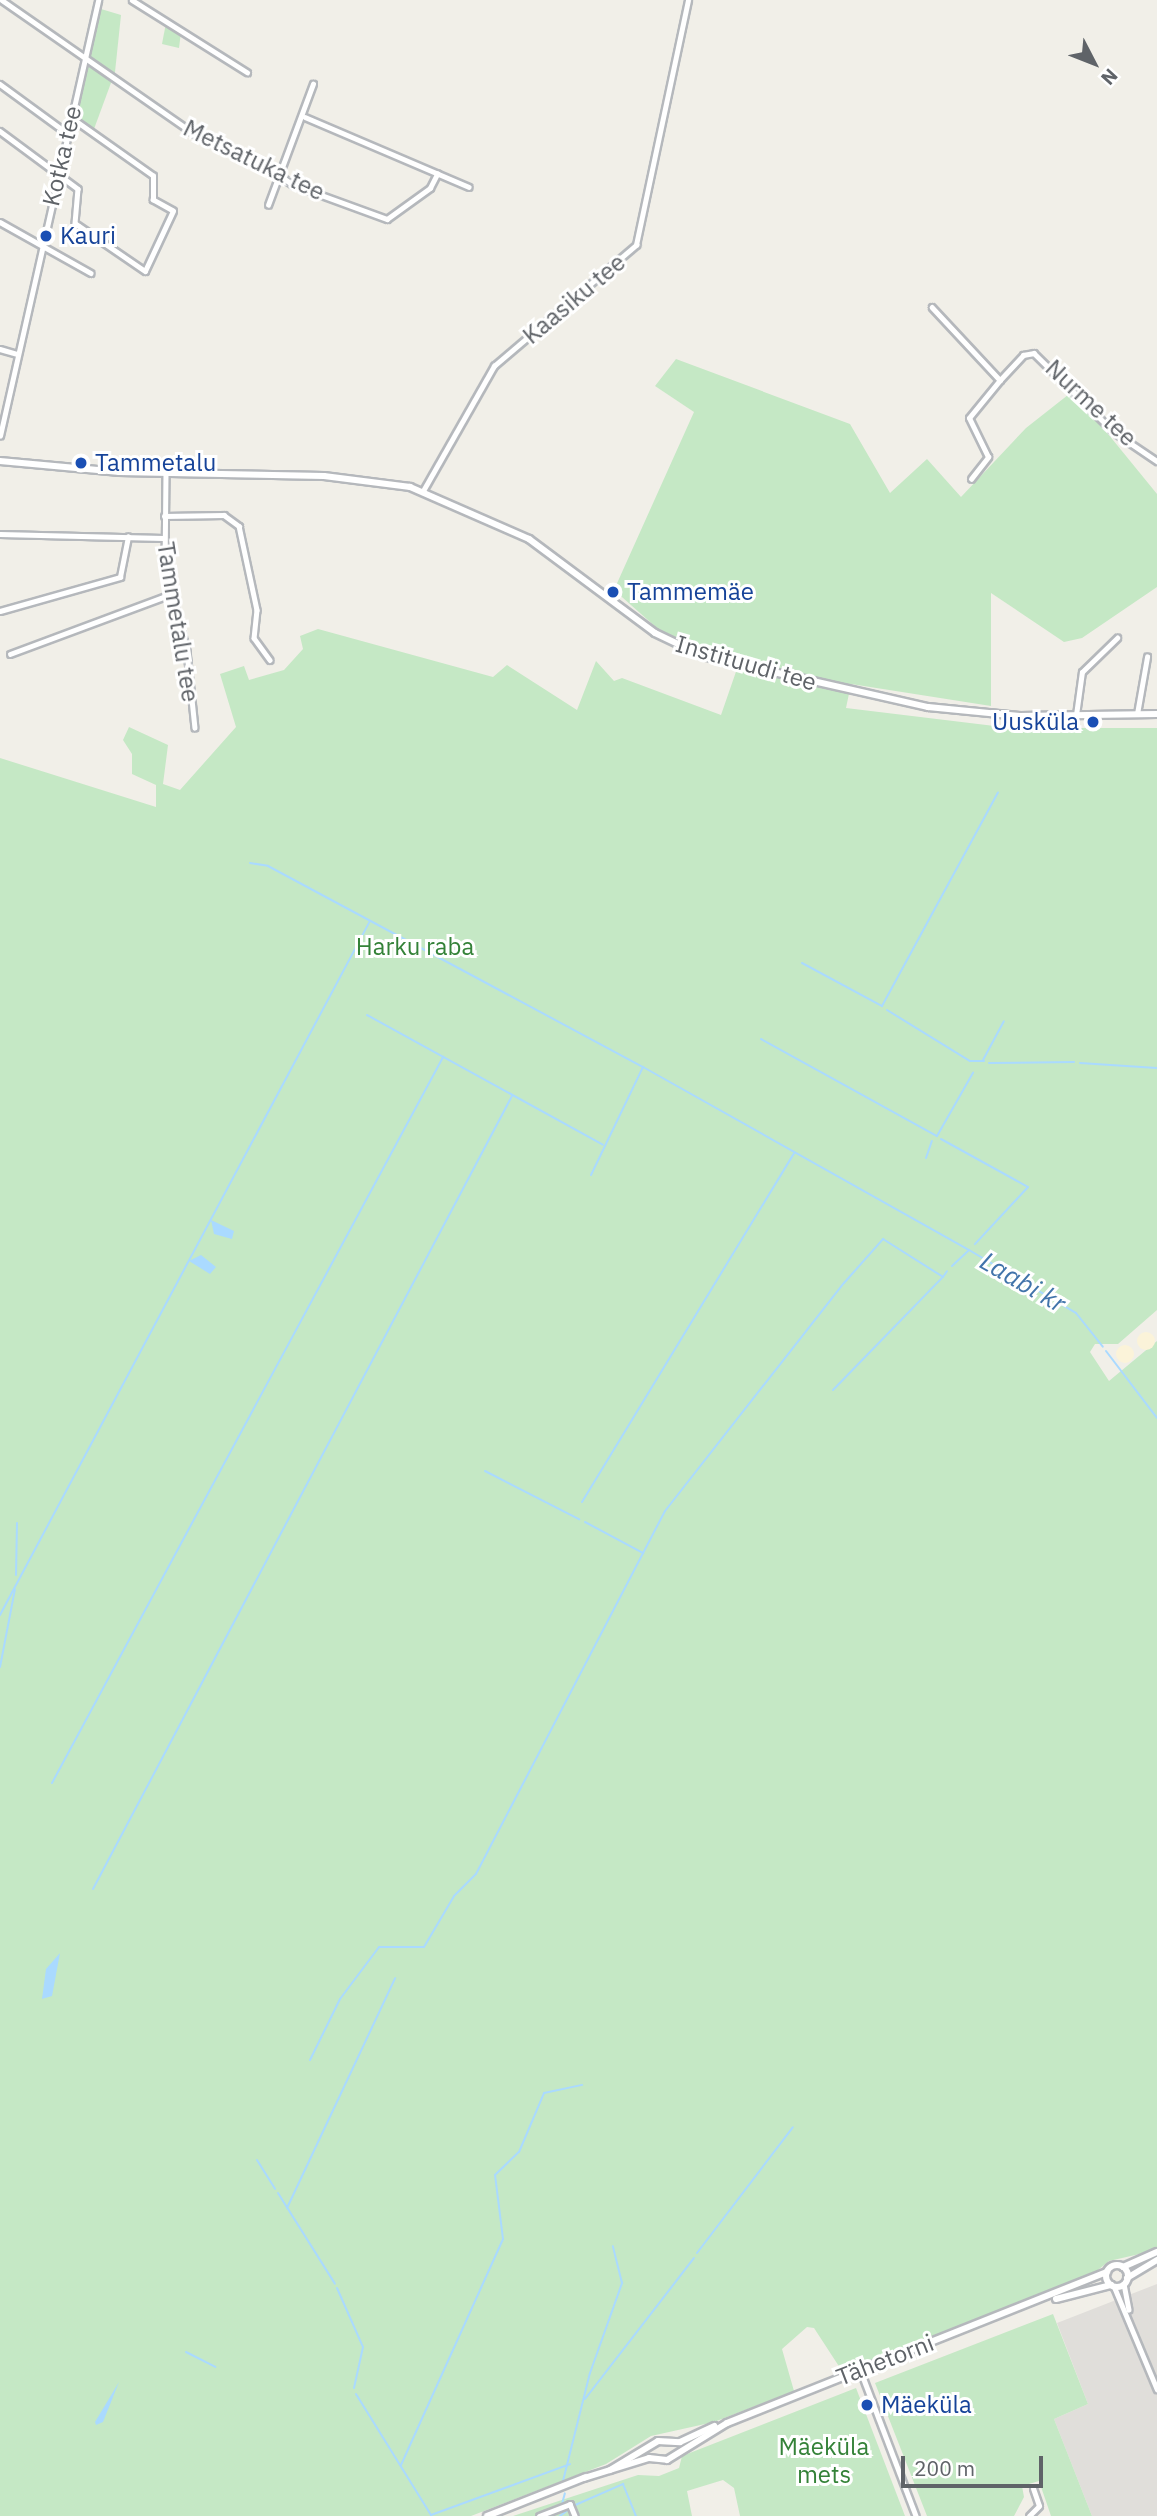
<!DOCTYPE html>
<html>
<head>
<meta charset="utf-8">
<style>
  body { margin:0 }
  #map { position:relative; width:1157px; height:2516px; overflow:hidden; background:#f1efe8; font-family:"IBM Plex Sans",sans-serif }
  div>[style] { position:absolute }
  .industrial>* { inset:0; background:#e0deda }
  .green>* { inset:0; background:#c5e8c5 }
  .sand>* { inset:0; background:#fbf3d9 }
  .round { border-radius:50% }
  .water>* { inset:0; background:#aadaff }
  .stream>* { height:2px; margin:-1px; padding:0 1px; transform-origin:1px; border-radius:1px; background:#aadaff }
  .roads { filter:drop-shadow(2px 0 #b5b8bc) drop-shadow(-2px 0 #b5b8bc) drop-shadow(0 2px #b5b8bc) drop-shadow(0 -2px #b5b8bc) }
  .minor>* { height:4.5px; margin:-2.25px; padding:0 2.25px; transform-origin:2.25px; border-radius:2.25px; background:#fff }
  .tertiary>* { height:6px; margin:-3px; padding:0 3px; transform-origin:3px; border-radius:3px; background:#fff }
  .tertiary>.ring { margin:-3px; padding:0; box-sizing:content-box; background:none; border:6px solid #fff; border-radius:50% }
  .dots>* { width:19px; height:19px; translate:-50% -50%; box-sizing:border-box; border:4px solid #fff; border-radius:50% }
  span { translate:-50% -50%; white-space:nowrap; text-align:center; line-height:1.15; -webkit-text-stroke:6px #fff; paint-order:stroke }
  .street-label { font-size:24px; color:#5f6368 }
  .transit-label { font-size:24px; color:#164399 }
  .left { translate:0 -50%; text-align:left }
  .right { translate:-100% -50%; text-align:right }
  .park-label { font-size:24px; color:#348238 }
  .water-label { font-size:26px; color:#4174aa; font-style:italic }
  .north { position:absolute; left:1059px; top:28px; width:70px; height:70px; -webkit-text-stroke:5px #fff; paint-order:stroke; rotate:132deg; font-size:19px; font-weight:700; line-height:28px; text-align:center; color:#5f6368 }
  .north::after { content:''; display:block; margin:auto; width:24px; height:32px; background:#5f6368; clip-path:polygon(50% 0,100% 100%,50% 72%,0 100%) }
  .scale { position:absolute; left:901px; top:2456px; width:142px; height:32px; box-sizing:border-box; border:4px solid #5f6368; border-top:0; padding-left:9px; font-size:21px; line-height:24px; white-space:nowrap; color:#5f6368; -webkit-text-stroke:5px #fff; paint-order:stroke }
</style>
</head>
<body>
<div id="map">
  <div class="industrial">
    <div style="clip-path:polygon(1157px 2284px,1157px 2516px,1092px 2516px,1054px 2419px,1088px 2404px,1057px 2323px)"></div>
  </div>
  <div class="green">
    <div style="clip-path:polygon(101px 9px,121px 15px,115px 72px,94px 129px,75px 117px)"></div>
    <div style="clip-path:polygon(166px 23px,181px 32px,179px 48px,162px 44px)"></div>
    <div style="clip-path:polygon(676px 359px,850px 424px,890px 493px,927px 459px,961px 497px,1026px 428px,1073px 391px,1157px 494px,1157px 587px,1082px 638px,1064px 642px,991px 593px,991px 706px,851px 684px,846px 708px,1011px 728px,1157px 728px,1157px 1310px,1118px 1344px,1095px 1344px,1090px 1352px,1109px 1381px,1157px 1341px,1157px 2250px,1109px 2261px,1093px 2274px,842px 2371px,814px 2328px,807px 2327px,782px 2349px,794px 2391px,714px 2422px,651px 2436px,606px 2464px,471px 2516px,0 2516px,0 758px,156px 807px,156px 785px,132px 774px,132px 754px,123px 740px,129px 727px,168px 745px,163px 784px,180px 790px,236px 727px,220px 674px,244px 666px,249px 680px,284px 670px,303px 649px,300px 636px,318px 629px,493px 677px,507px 665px,577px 710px,596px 661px,614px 681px,622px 678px,721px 715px,739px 663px,666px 636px,614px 590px,694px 412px,655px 386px)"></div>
    <div style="clip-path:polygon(1053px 2314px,1088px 2404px,1054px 2419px,1092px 2516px,1051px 2516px,1039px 2481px,1022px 2486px,1024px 2497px,1014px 2516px,927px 2516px,875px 2383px)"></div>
    <div style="clip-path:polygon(856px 2388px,905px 2516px,740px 2516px,734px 2488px,723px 2480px,687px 2491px,692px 2516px,513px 2516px,638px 2475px,659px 2476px,679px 2468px,682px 2456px)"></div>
  </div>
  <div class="sand">
    <div class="round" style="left:1137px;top:1332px;width:18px;height:18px"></div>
    <div class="round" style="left:1116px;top:1345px;width:18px;height:18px"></div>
  </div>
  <div class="water">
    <div style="clip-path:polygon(211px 1220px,234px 1231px,232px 1239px,214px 1234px)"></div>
    <div style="clip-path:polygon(201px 1255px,216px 1267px,210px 1274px,189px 1261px)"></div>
    <div style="clip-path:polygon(60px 1953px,52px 1996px,42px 1999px,46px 1969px)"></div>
    <div style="clip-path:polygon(119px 2382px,103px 2422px,96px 2425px,95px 2422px)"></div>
  </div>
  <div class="stream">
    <div style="left:250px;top:863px;width:18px;rotate:9deg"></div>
    <div style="left:268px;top:866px;width:425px;rotate:28.2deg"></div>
    <div style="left:643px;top:1067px;width:374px;rotate:29.3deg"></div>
    <div style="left:969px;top:1250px;width:124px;rotate:30.5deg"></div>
    <div style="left:1076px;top:1313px;width:43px;rotate:51.5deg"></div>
    <div style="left:802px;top:963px;width:91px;rotate:28.3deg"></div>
    <div style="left:882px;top:1006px;width:243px;rotate:-61.5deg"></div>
    <div style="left:887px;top:1010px;width:97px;rotate:31.6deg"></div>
    <div style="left:970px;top:1061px;width:14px"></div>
    <div style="left:367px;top:1015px;width:269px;rotate:28.8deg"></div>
    <div style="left:761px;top:1039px;width:201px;rotate:28.9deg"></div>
    <div style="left:937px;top:1136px;width:73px;rotate:-60.3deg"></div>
    <div style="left:983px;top:1060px;width:44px;rotate:-61.7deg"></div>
    <div style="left:989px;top:1063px;width:85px;rotate:-0.7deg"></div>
    <div style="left:1080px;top:1063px;width:77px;rotate:3.7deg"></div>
    <div style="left:941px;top:1139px;width:99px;rotate:28.9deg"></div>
    <div style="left:1028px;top:1187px;width:78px;rotate:132.9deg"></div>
    <div style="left:926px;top:1158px;width:18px;rotate:-71deg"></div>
    <div style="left:591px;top:1175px;width:120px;rotate:-64.3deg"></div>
    <div style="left:952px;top:1266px;width:23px;rotate:-43deg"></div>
    <div style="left:1106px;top:1351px;width:84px;rotate:52.7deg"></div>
    <div style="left:833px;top:1390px;width:156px;rotate:-45.8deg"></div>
    <div style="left:485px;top:1471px;width:106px;rotate:27.1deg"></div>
    <div style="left:582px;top:1502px;width:408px;rotate:-58.7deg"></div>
    <div style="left:585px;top:1522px;width:66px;rotate:28.1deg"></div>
    <div style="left:16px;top:1575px;width:52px;rotate:-88.9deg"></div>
    <div style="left:0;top:1615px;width:786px;rotate:-61.94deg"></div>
    <div style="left:0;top:1667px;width:79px;rotate:-79.1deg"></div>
    <div style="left:52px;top:1783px;width:825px;rotate:-61.69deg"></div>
    <div style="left:93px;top:1889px;width:897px;rotate:-62.15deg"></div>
    <div style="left:310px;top:2060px;width:68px;rotate:-63.8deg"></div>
    <div style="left:340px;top:1999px;width:65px;rotate:-53.1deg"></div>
    <div style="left:379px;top:1947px;width:45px"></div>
    <div style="left:424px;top:1947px;width:59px;rotate:-59.5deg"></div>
    <div style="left:454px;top:1896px;width:31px;rotate:-45deg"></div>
    <div style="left:476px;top:1874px;width:409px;rotate:-62.5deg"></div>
    <div style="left:665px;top:1511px;width:290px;rotate:-51.9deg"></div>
    <div style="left:844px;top:1283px;width:59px;rotate:-48.4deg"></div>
    <div style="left:883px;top:1239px;width:71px;rotate:32.3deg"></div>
    <div style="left:943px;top:1277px;width:7px;rotate:-56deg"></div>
    <div style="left:257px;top:2160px;width:34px;rotate:58deg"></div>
    <div style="left:278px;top:2193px;width:107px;rotate:57.9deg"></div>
    <div style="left:287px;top:2208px;width:254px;rotate:-64.8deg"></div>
    <div style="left:697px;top:2253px;width:158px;rotate:-52.7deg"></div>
    <div style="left:337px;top:2288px;width:64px;rotate:66.2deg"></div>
    <div style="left:363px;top:2347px;width:42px;rotate:102.4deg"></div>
    <div style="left:186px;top:2352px;width:33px;rotate:27deg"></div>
    <div style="left:356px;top:2394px;width:142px;rotate:58.2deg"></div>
    <div style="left:431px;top:2515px;width:148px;rotate:-20.1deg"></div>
    <div style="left:585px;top:2399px;width:178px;rotate:-52.3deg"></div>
    <div style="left:401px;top:2465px;width:248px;rotate:-65.7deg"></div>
    <div style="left:503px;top:2239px;width:64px;rotate:-97.1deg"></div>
    <div style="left:495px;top:2175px;width:33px;rotate:-44deg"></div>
    <div style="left:519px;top:2152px;width:64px;rotate:-67deg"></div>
    <div style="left:544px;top:2093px;width:39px;rotate:-12deg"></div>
    <div style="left:563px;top:2481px;width:111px;rotate:-76deg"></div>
    <div style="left:590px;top:2373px;width:96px;rotate:-70.4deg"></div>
    <div style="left:622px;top:2283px;width:38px;rotate:-104deg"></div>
    <div style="left:562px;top:2504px;width:11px;rotate:-75deg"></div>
    <div style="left:573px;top:2506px;width:55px;rotate:-23.7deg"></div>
    <div style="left:623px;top:2484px;width:35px;rotate:68deg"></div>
    <div style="left:560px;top:2516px;width:10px;rotate:-37deg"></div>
  </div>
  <div class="roads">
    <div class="minor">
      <div style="left:2px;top:0;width:236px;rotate:34.8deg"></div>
      <div style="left:196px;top:135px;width:72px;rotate:23deg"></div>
      <div style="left:262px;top:163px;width:39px;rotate:35deg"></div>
      <div style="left:294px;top:185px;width:99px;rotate:20.1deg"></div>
      <div style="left:387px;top:219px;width:53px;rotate:-35.8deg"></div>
      <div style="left:430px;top:188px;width:16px;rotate:-63deg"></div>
      <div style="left:132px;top:0;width:136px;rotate:32.1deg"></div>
      <div style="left:0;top:84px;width:83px;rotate:36.2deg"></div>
      <div style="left:305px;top:117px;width:178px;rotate:23.1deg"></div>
      <div style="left:0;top:131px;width:97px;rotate:36.6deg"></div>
      <div style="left:78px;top:189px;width:34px;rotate:95deg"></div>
      <div style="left:75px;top:223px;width:85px;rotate:34.4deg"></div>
      <div style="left:145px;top:271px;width:66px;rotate:-65deg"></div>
      <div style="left:173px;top:211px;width:23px;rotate:-151deg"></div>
      <div style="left:153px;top:200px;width:24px;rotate:-90deg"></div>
      <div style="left:153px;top:176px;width:100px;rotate:-144.7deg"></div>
      <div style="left:268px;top:205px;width:129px;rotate:-69.6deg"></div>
      <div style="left:0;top:222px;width:104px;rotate:29.3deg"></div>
      <div style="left:932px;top:307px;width:100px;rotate:47deg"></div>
      <div style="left:1000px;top:380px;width:34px;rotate:-47deg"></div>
      <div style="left:1023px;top:355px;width:11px;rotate:-10deg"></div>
      <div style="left:1034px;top:353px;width:112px;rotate:44.6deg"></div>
      <div style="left:1114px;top:432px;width:52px;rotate:34deg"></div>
      <div style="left:0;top:349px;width:18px;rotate:16deg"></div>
      <div style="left:0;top:436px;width:447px;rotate:-77.3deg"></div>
      <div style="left:166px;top:474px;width:93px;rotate:90.6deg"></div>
      <div style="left:165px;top:567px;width:87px;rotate:75.3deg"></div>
      <div style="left:187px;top:651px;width:77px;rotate:84.1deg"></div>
      <div style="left:971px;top:479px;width:28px;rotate:-52deg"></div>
      <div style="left:988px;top:457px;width:43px;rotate:-116deg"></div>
      <div style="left:969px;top:418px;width:49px;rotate:-50.8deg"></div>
      <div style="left:423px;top:491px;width:144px;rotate:-60.4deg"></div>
      <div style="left:494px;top:366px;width:187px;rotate:-40.4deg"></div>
      <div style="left:636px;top:245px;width:250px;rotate:-78deg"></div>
      <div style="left:164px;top:516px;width:60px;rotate:-1deg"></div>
      <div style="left:224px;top:515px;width:19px;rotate:36deg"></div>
      <div style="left:239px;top:526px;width:86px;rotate:77.9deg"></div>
      <div style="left:257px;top:610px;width:28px;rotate:96deg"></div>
      <div style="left:254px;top:638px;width:27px;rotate:54deg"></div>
      <div style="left:0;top:534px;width:163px;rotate:1.4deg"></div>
      <div style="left:0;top:611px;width:125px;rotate:-15.8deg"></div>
      <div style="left:120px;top:577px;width:41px;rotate:-78.7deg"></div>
      <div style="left:10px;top:654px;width:172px;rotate:-20.4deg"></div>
      <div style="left:1137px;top:714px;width:58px;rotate:-80deg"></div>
      <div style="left:1076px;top:715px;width:43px;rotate:-82.1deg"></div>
      <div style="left:1082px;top:672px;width:49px;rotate:-44.2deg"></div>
      <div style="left:1124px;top:2284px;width:26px;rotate:79deg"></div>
      <div style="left:1114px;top:2286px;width:112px;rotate:67.3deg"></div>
      <div style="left:860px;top:2369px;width:157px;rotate:69.1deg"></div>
      <div style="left:539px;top:2516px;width:33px;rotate:-21deg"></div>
      <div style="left:570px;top:2504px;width:13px;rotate:67deg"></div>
      <div style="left:1029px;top:2516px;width:14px;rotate:-45deg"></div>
      <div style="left:1039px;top:2506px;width:18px;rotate:-109deg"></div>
    </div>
    <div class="tertiary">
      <div style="left:0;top:461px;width:120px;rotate:5.3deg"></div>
      <div style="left:119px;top:472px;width:205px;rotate:1.1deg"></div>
      <div style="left:324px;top:476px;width:87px;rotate:7.3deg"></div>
      <div style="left:410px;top:487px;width:130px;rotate:23.6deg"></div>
      <div style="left:529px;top:539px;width:157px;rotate:36.7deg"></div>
      <div style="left:655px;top:633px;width:53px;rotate:25.6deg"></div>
      <div style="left:703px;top:656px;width:231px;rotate:12.8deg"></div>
      <div style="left:928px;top:707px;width:92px;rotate:5.6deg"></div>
      <div style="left:1020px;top:716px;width:137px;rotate:-0.8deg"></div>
      <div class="ring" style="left:1106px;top:2265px;width:16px;height:16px"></div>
      <div style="left:1123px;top:2267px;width:37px;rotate:-24deg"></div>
      <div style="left:1127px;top:2278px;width:35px;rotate:-31deg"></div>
      <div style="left:1056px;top:2299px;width:57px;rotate:-14.3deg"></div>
      <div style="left:610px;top:2470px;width:56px;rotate:-31.1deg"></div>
      <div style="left:658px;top:2441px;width:22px;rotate:3deg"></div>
      <div style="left:680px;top:2442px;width:38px;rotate:-25deg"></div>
      <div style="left:584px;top:2478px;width:68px;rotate:-17.1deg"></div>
      <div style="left:649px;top:2458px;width:18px;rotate:6deg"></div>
      <div style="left:667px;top:2460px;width:70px;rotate:-31.7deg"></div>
      <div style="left:727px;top:2423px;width:409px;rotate:-21.7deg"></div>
      <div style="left:487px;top:2516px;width:106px;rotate:-21.5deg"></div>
    </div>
  </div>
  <div class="dots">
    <div style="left:46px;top:236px;background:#1a4fb4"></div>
    <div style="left:81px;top:463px;background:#1a4fb4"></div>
    <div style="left:613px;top:592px;background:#1a4fb4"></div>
    <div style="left:1093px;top:722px;background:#1a4fb4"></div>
    <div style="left:867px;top:2405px;background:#1a4fb4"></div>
  </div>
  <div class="street-label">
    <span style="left:62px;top:156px;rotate:-77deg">Kotka tee</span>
    <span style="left:254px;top:160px;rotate:26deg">Metsatuka tee</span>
    <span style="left:574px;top:299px;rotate:-40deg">Kaasiku tee</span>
    <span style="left:1091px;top:403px;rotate:43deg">Nurme tee</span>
    <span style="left:178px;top:622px;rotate:81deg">Tammetalu tee</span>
    <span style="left:746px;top:663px;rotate:16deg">Instituudi tee</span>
    <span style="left:885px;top:2360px;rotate:-21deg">Tähetorni</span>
  </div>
  <div class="transit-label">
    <span class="left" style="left:60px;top:236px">Kauri</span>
    <span class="left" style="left:95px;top:463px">Tammetalu</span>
    <span class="left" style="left:627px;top:592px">Tammemäe</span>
    <span class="right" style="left:1079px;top:722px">Uusküla</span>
    <span class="left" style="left:881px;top:2405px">Mäeküla</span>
  </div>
  <div class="park-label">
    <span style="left:415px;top:947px">Harku raba</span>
    <span style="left:824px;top:2461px">Mäeküla<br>mets</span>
  </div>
  <div class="water-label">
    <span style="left:1023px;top:1282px;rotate:30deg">Laabi kr</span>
  </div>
  <div class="north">N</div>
  <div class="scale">200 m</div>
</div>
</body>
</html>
